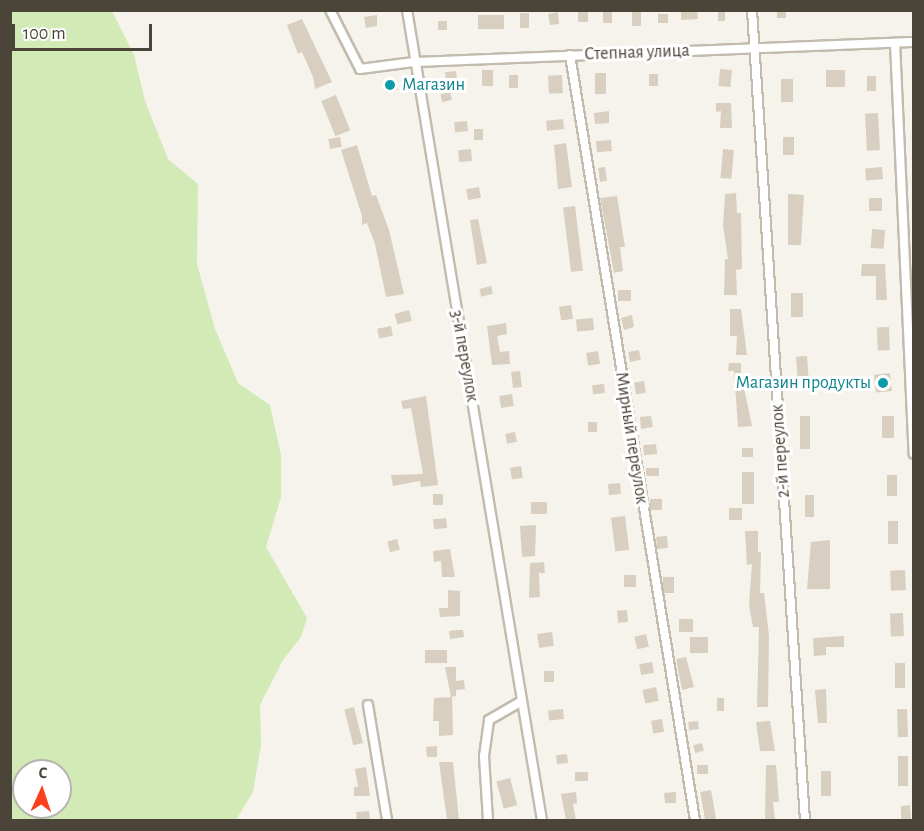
<!DOCTYPE html>
<html>
<head>
<meta charset="utf-8">
<style>
  body { margin:0 }
  #map { position:relative; width:924px; height:831px; overflow:hidden; background:#f6f3ec; font-family:"Alegreya Sans",sans-serif }
  div>[style] { position:absolute }
  .green>* { inset:0; background:#d2eab5 }
  .building>* { inset:0; background:#d8cfc1; transform-origin:0 0 }
  .roads { filter:drop-shadow(2px 0 #c2bbae) drop-shadow(-2px 0 #c2bbae) drop-shadow(0 2px #c2bbae) drop-shadow(0 -2px #c2bbae) }
  .minor>* { height:8px; margin:-4px; padding:0 4px; transform-origin:4px; border-radius:4px; background:#fff }
  .dots>* { width:16px; height:16px; translate:-50% -50%; box-sizing:border-box; border:3px solid #fff; border-radius:50% }
  span { translate:-50% -50%; white-space:nowrap; text-align:center; line-height:1.15; -webkit-text-stroke:6px #fff; paint-order:stroke }
  .street-label { font-size:18px; color:#4b4439 }
  .culture-label { font-size:18px; color:#0d838f }
  .left { translate:0 -50%; text-align:left }
  .right { translate:-100% -50%; text-align:right }
  .frame { position:absolute; inset:0; border:12px solid #4b4439; pointer-events:none }
  .north { position:absolute; left:12px; top:759px; width:60px; height:60px; box-sizing:border-box; background:#fff; border:2px solid #b7b4b0; border-radius:50%; rotate:3deg; font-size:16px; font-weight:700; line-height:24px; text-align:center; color:#4b4439 }
  .north::after { content:''; display:block; margin:auto; width:21px; height:27px; background:#fc3f1d; clip-path:polygon(50% 0,100% 100%,50% 72%,0 100%) }
  .scale { position:absolute; left:12px; top:24px; width:140px; height:27px; box-sizing:border-box; border:3px solid #4b4439; border-top:0; padding-left:8px; font-size:18px; line-height:21px; white-space:nowrap; color:#4b4439; -webkit-text-stroke:4px #fff; paint-order:stroke }
</style>
</head>
<body>
<div id="map">
  <div class="green">
    <div style="clip-path:polygon(evenodd,10px 11px,112px 11px,134px 55px,145px 101px,168px 159px,198px 184px,197px 264px,215px 329px,238px 383px,270px 405px,281px 455px,281px 497px,266px 547px,307px 618px,301px 637px,283px 660px,260px 705px,261px 745px,253px 792px,236px 820px,11px 820px,10px 11px,24px 771px,60px 771px,60px 807px,24px 807px,24px 771px)"></div>
  </div>
  <div class="building">
    <div style="left:578px;top:10px;width:10px;height:12px"></div>
    <div style="clip-path:polygon(681px 10px,697px 10px,698px 19px,681px 20px)"></div>
    <div style="left:777px;top:10px;width:9px;height:8px"></div>
    <div style="left:603px;top:11px;width:9px;height:12px"></div>
    <div style="left:718px;top:11px;width:7px;height:10px"></div>
    <div style="clip-path:polygon(558px 12px,559px 24px,550px 25px,548px 14px)"></div>
    <div style="left:632px;top:12px;width:9px;height:14px"></div>
    <div style="left:520px;top:13px;width:9px;height:15px"></div>
    <div style="left:658px;top:14px;width:10px;height:9px"></div>
    <div style="clip-path:polygon(377px 15px,377px 26px,366px 28px,364px 17px)"></div>
    <div style="left:478px;top:15px;width:26px;height:14px"></div>
    <div style="clip-path:polygon(302px 19px,332px 82px,315px 89px,313px 77px,302px 52px,298px 54px,287px 25px)"></div>
    <div style="left:447px;top:21px;width:9px;height:9px;rotate:90deg"></div>
    <div style="left:720px;top:69px;width:12px;height:17px;rotate:5deg"></div>
    <div style="left:482px;top:70px;width:11px;height:16px"></div>
    <div style="left:826px;top:70px;width:19px;height:17px"></div>
    <div style="left:456px;top:71px;width:10px;height:11px;rotate:84deg"></div>
    <div style="left:595px;top:73px;width:11px;height:21px"></div>
    <div style="left:649px;top:74px;width:9px;height:12px"></div>
    <div style="left:509px;top:75px;width:9px;height:13px"></div>
    <div style="left:562px;top:75px;width:18px;height:14px;rotate:87deg"></div>
    <div style="left:867px;top:76px;width:9px;height:15px"></div>
    <div style="left:395px;top:78px;width:12px;height:13px;rotate:76deg"></div>
    <div style="left:781px;top:79px;width:12px;height:23px"></div>
    <div style="left:450px;top:92px;width:8px;height:10px;rotate:76deg"></div>
    <div style="left:336px;top:95px;width:38px;height:16px;rotate:68deg"></div>
    <div style="clip-path:polygon(716px 103px,731px 103px,732px 128px,720px 128px,721px 111px,716px 112px)"></div>
    <div style="clip-path:polygon(609px 111px,609px 123px,595px 124px,594px 113px)"></div>
    <div style="left:878px;top:113px;width:37px;height:13px;rotate:87deg"></div>
    <div style="left:563px;top:119px;width:10px;height:17px;rotate:84deg"></div>
    <div style="left:467px;top:121px;width:10px;height:13px;rotate:84deg"></div>
    <div style="left:474px;top:129px;width:9px;height:11px"></div>
    <div style="left:340px;top:137px;width:10px;height:12px;rotate:79deg"></div>
    <div style="left:783px;top:137px;width:11px;height:18px"></div>
    <div style="left:611px;top:140px;width:11px;height:15px;rotate:85deg"></div>
    <div style="clip-path:polygon(566px 143px,572px 187px,558px 189px,554px 145px)"></div>
    <div style="clip-path:polygon(357px 145px,372px 196px,376px 195px,389px 230px,404px 294px,386px 297px,375px 244px,367px 223px,362px 225px,362px 216px,341px 150px)"></div>
    <div style="left:471px;top:149px;width:12px;height:13px;rotate:85deg"></div>
    <div style="left:723px;top:149px;width:11px;height:29px;rotate:5deg"></div>
    <div style="left:605px;top:167px;width:14px;height:7px;rotate:82deg"></div>
    <div style="left:882px;top:167px;width:12px;height:17px;rotate:85deg"></div>
    <div style="left:479px;top:187px;width:11px;height:13px;rotate:80deg"></div>
    <div style="clip-path:polygon(736px 193px,737px 213px,741px 213px,742px 269px,736px 270px,737px 295px,724px 295px,725px 259px,728px 259px,723px 225px,725px 194px)"></div>
    <div style="clip-path:polygon(788px 194px,804px 195px,801px 245px,788px 245px)"></div>
    <div style="clip-path:polygon(617px 196px,625px 247px,620px 247px,623px 271px,614px 273px,600px 198px)"></div>
    <div style="left:869px;top:198px;width:13px;height:13px"></div>
    <div style="left:575px;top:206px;width:65px;height:12px;rotate:83deg"></div>
    <div style="clip-path:polygon(478px 219px,487px 263px,477px 265px,470px 220px)"></div>
    <div style="left:872px;top:229px;width:13px;height:19px;rotate:4deg"></div>
    <div style="clip-path:polygon(862px 264px,885px 264px,887px 300px,876px 300px,876px 276px,861px 276px)"></div>
    <div style="left:491px;top:286px;width:8px;height:12px;rotate:76deg"></div>
    <div style="left:618px;top:290px;width:13px;height:11px"></div>
    <div style="left:791px;top:293px;width:12px;height:24px"></div>
    <div style="left:571px;top:305px;width:14px;height:12px;rotate:82deg"></div>
    <div style="clip-path:polygon(730px 309px,741px 309px,747px 355px,736px 355px,737px 336px,730px 336px)"></div>
    <div style="left:409px;top:310px;width:11px;height:15px;rotate:75deg"></div>
    <div style="clip-path:polygon(632px 315px,634px 327px,624px 330px,621px 318px)"></div>
    <div style="left:593px;top:318px;width:12px;height:17px;rotate:85deg"></div>
    <div style="clip-path:polygon(506px 323px,507px 334px,497px 336px,500px 352px,509px 351px,510px 364px,492px 365px,487px 326px)"></div>
    <div style="left:391px;top:326px;width:10px;height:14px;rotate:79deg"></div>
    <div style="left:889px;top:327px;width:23px;height:12px;rotate:88deg"></div>
    <div style="left:639px;top:350px;width:10px;height:11px;rotate:79deg"></div>
    <div style="left:598px;top:351px;width:13px;height:12px;rotate:81deg"></div>
    <div style="left:807px;top:356px;width:31px;height:11px;rotate:86deg"></div>
    <div style="clip-path:polygon(729px 363px,741px 363px,741px 377px,749px 376px,750px 387px,744px 388px,752px 426px,738px 427px,734px 371px,728px 371px)"></div>
    <div style="left:520px;top:371px;width:16px;height:9px;rotate:83deg"></div>
    <div style="left:890px;top:373px;width:18px;height:16px;rotate:84deg"></div>
    <div style="left:644px;top:381px;width:12px;height:10px;rotate:81deg"></div>
    <div style="left:604px;top:384px;width:9px;height:12px;rotate:84deg"></div>
    <div style="left:512px;top:394px;width:12px;height:13px;rotate:81deg"></div>
    <div style="clip-path:polygon(426px 396px,438px 485px,421px 487px,420px 481px,393px 486px,391px 475px,423px 474px,411px 408px,403px 409px,401px 401px)"></div>
    <div style="clip-path:polygon(651px 416px,653px 427px,641px 429px,640px 417px)"></div>
    <div style="left:800px;top:416px;width:10px;height:33px"></div>
    <div style="left:882px;top:416px;width:12px;height:22px"></div>
    <div style="left:588px;top:422px;width:9px;height:10px"></div>
    <div style="left:515px;top:432px;width:10px;height:10px;rotate:79deg"></div>
    <div style="left:656px;top:444px;width:10px;height:13px;rotate:84deg"></div>
    <div style="left:742px;top:448px;width:11px;height:9px"></div>
    <div style="left:521px;top:466px;width:12px;height:11px;rotate:81deg"></div>
    <div style="left:646px;top:468px;width:13px;height:8px"></div>
    <div style="left:742px;top:472px;width:12px;height:32px"></div>
    <div style="left:887px;top:475px;width:10px;height:21px"></div>
    <div style="left:620px;top:483px;width:11px;height:12px;rotate:85deg"></div>
    <div style="left:433px;top:494px;width:10px;height:11px"></div>
    <div style="left:805px;top:495px;width:9px;height:22px"></div>
    <div style="left:662px;top:499px;width:11px;height:12px;rotate:90deg"></div>
    <div style="left:531px;top:502px;width:16px;height:12px"></div>
    <div style="left:742px;top:508px;width:12px;height:13px;rotate:90deg"></div>
    <div style="left:625px;top:516px;width:34px;height:14px;rotate:83deg"></div>
    <div style="left:446px;top:518px;width:10px;height:13px;rotate:84deg"></div>
    <div style="left:888px;top:521px;width:10px;height:23px"></div>
    <div style="clip-path:polygon(536px 525px,535px 556px,522px 557px,520px 526px)"></div>
    <div style="clip-path:polygon(745px 531px,758px 531px,758px 552px,761px 552px,760px 593px,764px 593px,769px 636px,768px 707px,757px 707px,759px 627px,753px 627px,749px 605px,752px 564px,747px 565px)"></div>
    <div style="left:667px;top:536px;width:12px;height:11px;rotate:85deg"></div>
    <div style="left:397px;top:539px;width:11px;height:10px;rotate:75deg"></div>
    <div style="clip-path:polygon(830px 540px,830px 589px,807px 589px,811px 542px)"></div>
    <div style="clip-path:polygon(450px 549px,455px 577px,442px 577px,441px 561px,434px 562px,433px 551px)"></div>
    <div style="clip-path:polygon(544px 562px,545px 573px,539px 573px,540px 597px,529px 598px,530px 563px)"></div>
    <div style="left:905px;top:570px;width:20px;height:15px;rotate:87deg"></div>
    <div style="left:624px;top:575px;width:12px;height:12px"></div>
    <div style="left:663px;top:577px;width:11px;height:16px"></div>
    <div style="clip-path:polygon(448px 590px,460px 591px,460px 616px,440px 617px,439px 608px,448px 608px)"></div>
    <div style="left:627px;top:610px;width:12px;height:10px;rotate:85deg"></div>
    <div style="left:903px;top:613px;width:23px;height:13px;rotate:88deg"></div>
    <div style="left:693px;top:619px;width:13px;height:14px;rotate:90deg"></div>
    <div style="clip-path:polygon(457px 630px,463px 630px,464px 637px,450px 639px,449px 631px)"></div>
    <div style="left:552px;top:632px;width:14px;height:15px;rotate:82deg"></div>
    <div style="left:646px;top:634px;width:13px;height:12px;rotate:77deg"></div>
    <div style="clip-path:polygon(844px 636px,844px 647px,826px 647px,826px 655px,814px 656px,813px 638px)"></div>
    <div style="left:690px;top:637px;width:18px;height:16px"></div>
    <div style="left:425px;top:650px;width:22px;height:13px"></div>
    <div style="clip-path:polygon(686px 657px,694px 687px,682px 690px,676px 659px)"></div>
    <div style="left:652px;top:662px;width:11px;height:13px;rotate:80deg"></div>
    <div style="left:895px;top:663px;width:10px;height:25px"></div>
    <div style="clip-path:polygon(445px 667px,456px 667px,456px 681px,464px 680px,465px 689px,456px 690px,456px 696px,451px 697px)"></div>
    <div style="left:544px;top:671px;width:10px;height:11px"></div>
    <div style="left:656px;top:687px;width:14px;height:14px;rotate:78deg"></div>
    <div style="clip-path:polygon(826px 689px,827px 723px,818px 723px,815px 690px)"></div>
    <div style="clip-path:polygon(452px 697px,453px 735px,439px 736px,439px 721px,433px 721px,434px 698px)"></div>
    <div style="left:717px;top:698px;width:7px;height:13px"></div>
    <div style="left:354px;top:707px;width:37px;height:10px;rotate:76deg"></div>
    <div style="left:563px;top:709px;width:10px;height:15px;rotate:84deg"></div>
    <div style="left:907px;top:709px;width:28px;height:10px;rotate:88deg"></div>
    <div style="left:662px;top:719px;width:13px;height:11px;rotate:81deg"></div>
    <div style="left:698px;top:721px;width:8px;height:10px;rotate:83deg"></div>
    <div style="clip-path:polygon(770px 721px,775px 751px,760px 751px,756px 722px)"></div>
    <div style="left:702px;top:743px;width:8px;height:9px;rotate:76deg"></div>
    <div style="clip-path:polygon(437px 746px,437px 757px,427px 757px,426px 747px)"></div>
    <div style="left:567px;top:754px;width:9px;height:11px;rotate:84deg"></div>
    <div style="left:898px;top:756px;width:10px;height:30px"></div>
    <div style="clip-path:polygon(439px 762px,453px 762px,459px 820px,447px 820px)"></div>
    <div style="left:697px;top:765px;width:11px;height:9px"></div>
    <div style="clip-path:polygon(766px 765px,776px 765px,779px 802px,773px 802px,775px 820px,765px 820px)"></div>
    <div style="clip-path:polygon(366px 767px,370px 796px,354px 796px,354px 787px,358px 787px,355px 769px)"></div>
    <div style="left:821px;top:771px;width:10px;height:25px"></div>
    <div style="left:588px;top:772px;width:9px;height:13px;rotate:90deg"></div>
    <div style="left:510px;top:778px;width:28px;height:14px;rotate:75deg"></div>
    <div style="left:711px;top:790px;width:29px;height:11px;rotate:80deg"></div>
    <div style="clip-path:polygon(576px 792px,577px 803px,573px 804px,576px 820px,566px 820px,561px 794px)"></div>
    <div style="clip-path:polygon(676px 792px,676px 803px,665px 803px,664px 793px)"></div>
    <div style="clip-path:polygon(910px 805px,911px 820px,901px 820px,901px 806px)"></div>
    <div style="clip-path:polygon(369px 811px,370px 820px,357px 820px,356px 812px)"></div>
  </div>
  <div class="roads">
    <div class="minor">
      <div style="left:330px;top:10px;width:66px;rotate:63deg"></div>
      <div style="left:360px;top:69px;width:54px;rotate:-7.4deg"></div>
      <div style="left:414px;top:62px;width:500px;rotate:-2.29deg"></div>
      <div style="left:407px;top:10px;width:821px;rotate:80.54deg"></div>
      <div style="left:752px;top:10px;width:812px;rotate:86.26deg"></div>
      <div style="left:895px;top:43px;width:411px;rotate:87.4deg"></div>
      <div style="left:570px;top:55px;width:775px;rotate:80.72deg"></div>
      <div style="left:368px;top:705px;width:117px;rotate:80.6deg"></div>
      <div style="left:488px;top:820px;width:64px;rotate:-93.6deg"></div>
      <div style="left:484px;top:756px;width:36px;rotate:-82deg"></div>
      <div style="left:489px;top:720px;width:38px;rotate:-30deg"></div>
    </div>
  </div>
  <div class="dots">
    <div style="left:390px;top:85px;background:#0f9aa8"></div>
    <div style="left:883px;top:383px;background:#0f9aa8"></div>
  </div>
  <div class="street-label">
    <span style="left:637px;top:53px;rotate:-2deg">Степная улица</span>
    <span style="left:464px;top:356px;rotate:80deg">3-й переулок</span>
    <span style="left:631px;top:438px;rotate:81deg">Мирный переулок</span>
    <span style="left:781px;top:451px;rotate:-94deg">2-й переулок</span>
  </div>
  <div class="culture-label">
    <span class="left" style="left:402px;top:85px">Магазин</span>
    <span class="right" style="left:871px;top:383px">Магазин продукты</span>
  </div>
  <div class="frame"></div>
  <div class="north">С</div>
  <div class="scale">100 m</div>
</div>
</body>
</html>
